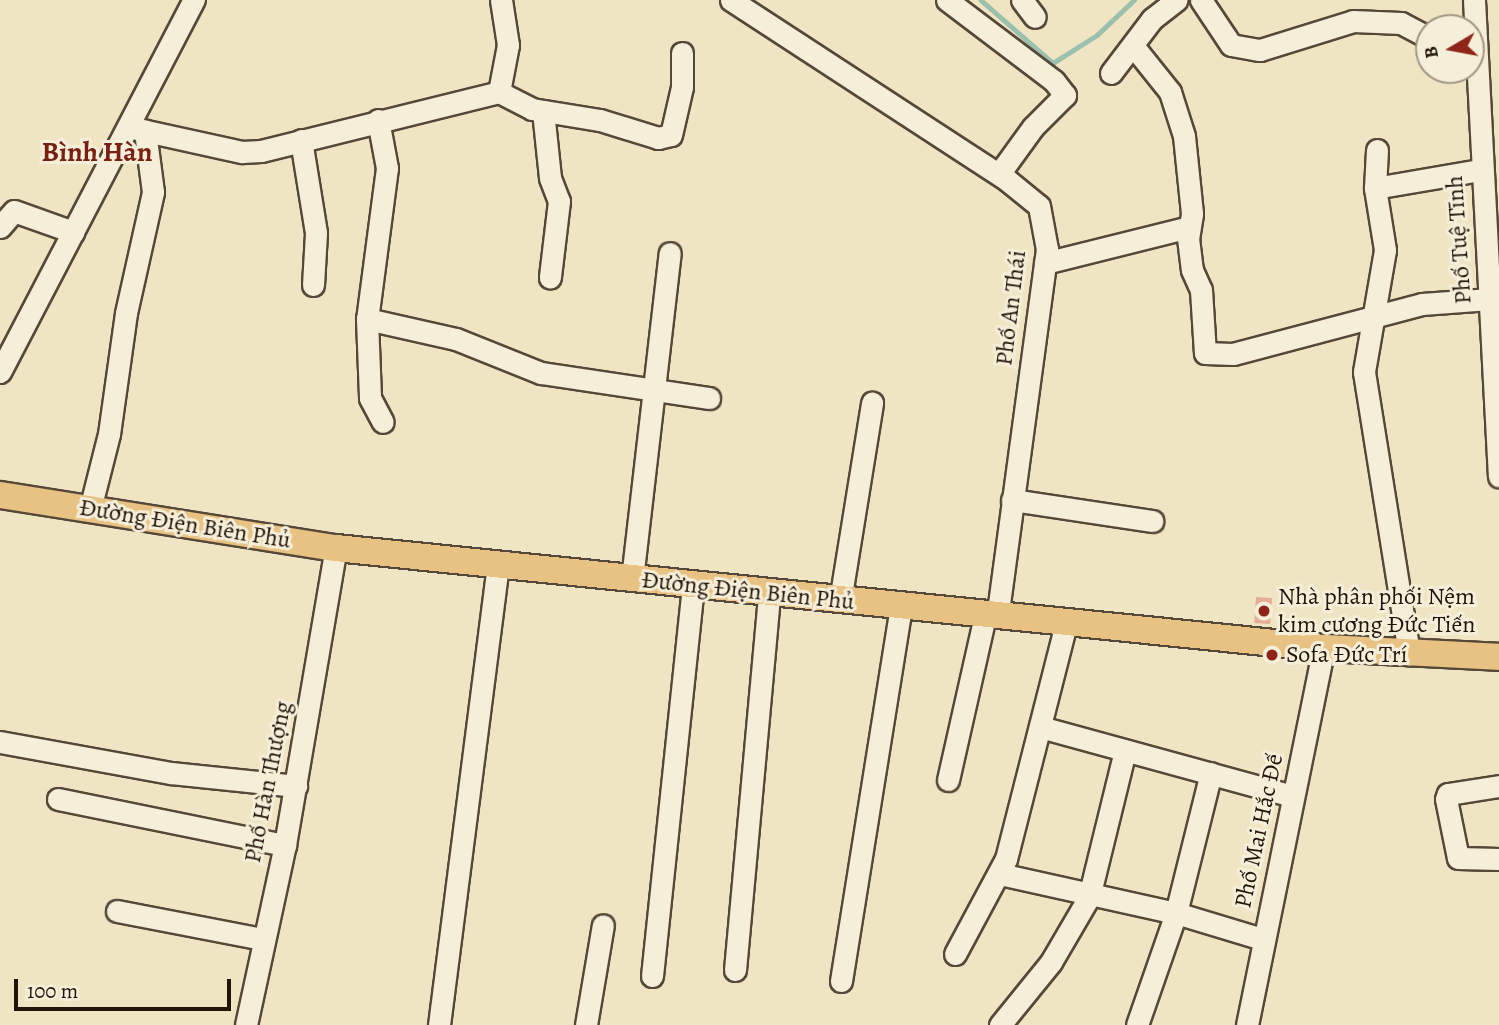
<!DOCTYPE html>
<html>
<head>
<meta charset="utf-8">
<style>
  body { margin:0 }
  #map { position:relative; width:1499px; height:1025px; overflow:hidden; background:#efe5c3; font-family:Alegreya,serif }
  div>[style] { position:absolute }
  .stream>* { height:4.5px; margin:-2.25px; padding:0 2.25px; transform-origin:2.25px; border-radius:2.25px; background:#9bc0ae }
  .building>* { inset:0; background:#e5ae97; transform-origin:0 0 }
  .roads { filter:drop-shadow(2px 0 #564838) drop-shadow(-2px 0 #564838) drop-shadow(0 2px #564838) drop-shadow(0 -2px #564838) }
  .minor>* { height:21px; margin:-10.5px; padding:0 10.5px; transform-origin:10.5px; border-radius:10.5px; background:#f5eed8 }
  .major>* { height:26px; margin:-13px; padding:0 13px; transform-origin:13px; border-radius:13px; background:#e8c282 }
  .dots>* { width:19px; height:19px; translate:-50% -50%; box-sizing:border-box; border:4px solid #f5eed8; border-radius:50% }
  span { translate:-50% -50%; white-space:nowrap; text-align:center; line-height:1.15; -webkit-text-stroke:6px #f5eed8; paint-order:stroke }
  .street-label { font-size:24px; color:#231409 }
  .poi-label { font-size:24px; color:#231409 }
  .left { translate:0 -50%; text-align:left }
  .quarter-label { font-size:28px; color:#7a1f14; font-weight:700 }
  .north { position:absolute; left:1415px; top:14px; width:70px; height:70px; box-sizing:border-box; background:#f5eed8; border:2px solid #a19785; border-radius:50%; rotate:260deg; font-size:19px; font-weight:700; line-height:28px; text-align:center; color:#231409 }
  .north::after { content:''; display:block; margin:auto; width:24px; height:32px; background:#8f2418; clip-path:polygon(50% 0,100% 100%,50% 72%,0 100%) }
  .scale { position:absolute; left:14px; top:979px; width:217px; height:32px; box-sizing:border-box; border:4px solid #231409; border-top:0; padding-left:9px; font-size:21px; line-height:24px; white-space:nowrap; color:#231409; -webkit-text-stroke:5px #f5eed8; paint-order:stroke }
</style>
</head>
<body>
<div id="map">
  <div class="stream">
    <div style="left:981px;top:0;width:96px;rotate:41.2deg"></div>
    <div style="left:1053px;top:63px;width:52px;rotate:-32.5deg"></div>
    <div style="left:1097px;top:35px;width:51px;rotate:-43.4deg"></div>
  </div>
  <div class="building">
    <div style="left:1256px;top:597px;width:16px;height:26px;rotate:4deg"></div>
  </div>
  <div class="roads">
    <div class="minor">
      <div style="left:731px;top:0;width:330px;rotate:33.1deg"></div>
      <div style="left:1007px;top:180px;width:41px;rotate:39.1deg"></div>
      <div style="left:1039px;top:206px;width:44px;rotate:79.5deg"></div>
      <div style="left:1047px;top:249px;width:371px;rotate:97.7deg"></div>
      <div style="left:947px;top:0;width:134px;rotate:37.1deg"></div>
      <div style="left:1054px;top:81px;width:18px;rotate:52deg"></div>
      <div style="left:1065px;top:95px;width:45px;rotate:135deg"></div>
      <div style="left:1033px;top:127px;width:58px;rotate:125.9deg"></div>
      <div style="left:1022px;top:0;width:21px;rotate:53deg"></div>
      <div style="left:1201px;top:0;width:54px;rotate:56.3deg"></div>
      <div style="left:1231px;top:45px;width:29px;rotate:10deg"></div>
      <div style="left:1260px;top:50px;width:97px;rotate:-17.3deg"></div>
      <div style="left:1353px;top:21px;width:48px;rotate:2.4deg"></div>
      <div style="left:1401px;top:23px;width:32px;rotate:28deg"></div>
      <div style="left:1474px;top:0;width:477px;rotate:87deg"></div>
      <div style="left:1134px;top:47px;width:58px;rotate:51.3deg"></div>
      <div style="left:1170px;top:92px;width:46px;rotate:72.3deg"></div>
      <div style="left:1184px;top:136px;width:78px;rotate:84.1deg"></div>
      <div style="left:1192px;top:214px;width:24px;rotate:99deg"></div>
      <div style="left:1188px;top:238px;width:32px;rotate:83deg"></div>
      <div style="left:1192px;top:270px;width:22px;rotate:66deg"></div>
      <div style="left:1201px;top:290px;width:63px;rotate:86.4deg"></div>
      <div style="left:1205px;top:353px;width:28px;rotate:2deg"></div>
      <div style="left:1233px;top:354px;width:196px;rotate:-14.8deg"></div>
      <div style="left:1422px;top:304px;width:68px;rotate:-4.2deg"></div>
      <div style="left:1111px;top:73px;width:68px;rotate:-52.8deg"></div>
      <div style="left:1152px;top:19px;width:31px;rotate:-38deg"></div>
      <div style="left:499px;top:92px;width:48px;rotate:-79.2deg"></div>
      <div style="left:508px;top:45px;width:46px;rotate:-98.8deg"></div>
      <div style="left:543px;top:111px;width:67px;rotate:84deg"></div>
      <div style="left:550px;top:178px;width:25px;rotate:69deg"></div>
      <div style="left:559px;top:201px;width:77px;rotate:96.8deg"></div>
      <div style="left:378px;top:120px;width:49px;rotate:79.4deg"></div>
      <div style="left:387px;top:168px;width:152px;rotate:97.5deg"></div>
      <div style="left:367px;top:319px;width:79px;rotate:87.8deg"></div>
      <div style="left:370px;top:398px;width:27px;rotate:62deg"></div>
      <div style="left:128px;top:127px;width:117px;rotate:12.4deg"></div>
      <div style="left:242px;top:152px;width:19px;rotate:-3deg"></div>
      <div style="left:261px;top:151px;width:245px;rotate:-13.9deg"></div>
      <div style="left:499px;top:92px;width:37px;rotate:27deg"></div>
      <div style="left:532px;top:109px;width:69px;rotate:9.2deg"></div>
      <div style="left:600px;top:120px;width:61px;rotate:17.2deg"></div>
      <div style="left:658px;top:138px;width:13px;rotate:-13deg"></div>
      <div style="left:671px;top:135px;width:49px;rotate:-77.1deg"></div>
      <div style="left:682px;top:87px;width:34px;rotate:-90deg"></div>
      <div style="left:301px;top:140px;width:94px;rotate:80.8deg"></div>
      <div style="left:316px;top:233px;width:52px;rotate:93.3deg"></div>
      <div style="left:1377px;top:150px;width:38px;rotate:93deg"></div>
      <div style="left:1375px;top:188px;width:63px;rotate:80.8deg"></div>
      <div style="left:1385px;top:250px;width:124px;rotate:99.8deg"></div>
      <div style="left:1364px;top:372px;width:286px;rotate:80.9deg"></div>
      <div style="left:1375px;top:188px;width:107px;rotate:-9.7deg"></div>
      <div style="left:0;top:227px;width:21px;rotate:-49deg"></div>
      <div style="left:14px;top:211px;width:63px;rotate:19.6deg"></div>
      <div style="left:1045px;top:263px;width:148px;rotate:-14deg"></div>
      <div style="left:367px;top:319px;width:91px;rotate:12.7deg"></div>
      <div style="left:456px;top:339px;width:92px;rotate:21.8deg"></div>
      <div style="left:541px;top:373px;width:170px;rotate:8.5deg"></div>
      <div style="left:0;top:372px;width:420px;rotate:-62.5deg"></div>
      <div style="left:1012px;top:500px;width:142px;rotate:8.5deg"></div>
      <div style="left:90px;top:509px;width:77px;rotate:-75.8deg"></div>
      <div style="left:109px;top:434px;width:122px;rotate:-82deg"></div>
      <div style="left:126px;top:313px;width:124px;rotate:-77.4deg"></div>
      <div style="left:153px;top:192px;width:62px;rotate:-97.5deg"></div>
      <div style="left:632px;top:579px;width:328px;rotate:-83.4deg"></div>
      <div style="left:840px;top:601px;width:201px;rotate:-80.8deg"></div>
      <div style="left:1040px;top:727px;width:262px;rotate:15.3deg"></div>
      <div style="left:0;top:742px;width:174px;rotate:10.3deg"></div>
      <div style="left:171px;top:773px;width:126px;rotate:5.9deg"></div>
      <div style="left:948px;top:780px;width:168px;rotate:-77.3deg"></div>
      <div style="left:1499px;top:786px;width:52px;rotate:171.1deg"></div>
      <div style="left:1448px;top:794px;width:5px;rotate:112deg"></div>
      <div style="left:1446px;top:799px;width:60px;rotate:78.5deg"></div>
      <div style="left:1458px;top:858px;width:41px;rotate:1.4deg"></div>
      <div style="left:58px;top:799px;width:232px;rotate:11.5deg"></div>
      <div style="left:1000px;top:874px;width:180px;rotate:12.5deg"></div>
      <div style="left:1176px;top:913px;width:90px;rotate:16.8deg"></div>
      <div style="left:117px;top:911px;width:148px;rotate:10.9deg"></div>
      <div style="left:955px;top:954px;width:108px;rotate:-61.8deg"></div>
      <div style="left:1006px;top:859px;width:243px;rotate:-75.7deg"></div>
      <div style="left:735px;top:970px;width:378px;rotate:-84.8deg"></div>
      <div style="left:652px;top:976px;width:392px;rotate:-84deg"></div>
      <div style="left:841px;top:981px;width:379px;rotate:-80.9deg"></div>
      <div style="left:246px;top:1025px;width:184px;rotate:-77.8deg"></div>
      <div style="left:285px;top:845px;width:301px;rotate:-80.3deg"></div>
      <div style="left:439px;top:1025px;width:466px;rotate:-82.7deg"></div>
      <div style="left:586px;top:1025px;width:101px;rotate:-80.4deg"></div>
      <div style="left:1000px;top:1025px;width:81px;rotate:-51deg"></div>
      <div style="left:1051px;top:962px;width:75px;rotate:-59.7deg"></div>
      <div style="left:1089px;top:897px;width:151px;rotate:-76.2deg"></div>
      <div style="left:1137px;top:1025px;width:119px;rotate:-70.8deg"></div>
      <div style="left:1176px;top:913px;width:144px;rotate:-76deg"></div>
      <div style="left:1247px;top:1025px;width:385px;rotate:-78.5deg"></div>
    </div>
    <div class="major">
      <div style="left:0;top:495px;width:340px;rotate:9deg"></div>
      <div style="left:336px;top:548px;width:993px;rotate:5.78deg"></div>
      <div style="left:1324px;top:648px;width:175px;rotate:2.9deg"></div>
    </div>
  </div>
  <div class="dots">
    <div style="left:1264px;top:611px;background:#8f2418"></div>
    <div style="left:1272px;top:655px;background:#8f2418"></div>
  </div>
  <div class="street-label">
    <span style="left:1459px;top:240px;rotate:-94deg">Phố Tuệ Tĩnh</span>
    <span style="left:1011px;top:308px;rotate:-83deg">Phố An Thái</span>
    <span style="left:185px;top:524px;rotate:9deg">Đường Điện Biên Phủ</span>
    <span style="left:748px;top:591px;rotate:6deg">Đường Điện Biên Phủ</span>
    <span style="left:268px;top:782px;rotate:-79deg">Phố Hàn Thượng</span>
    <span style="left:1259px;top:831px;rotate:-78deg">Phố Mai Hắc Đế</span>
  </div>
  <div class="poi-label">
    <span class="left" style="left:1278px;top:611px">Nhà phân phối Nệm<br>kim cương Đức Tiến</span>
    <span class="left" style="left:1286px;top:655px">Sofa Đức Trí</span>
  </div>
  <div class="quarter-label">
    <span style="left:97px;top:152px">Bình Hàn</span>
  </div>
  <div class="north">B</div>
  <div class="scale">100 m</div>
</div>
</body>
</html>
